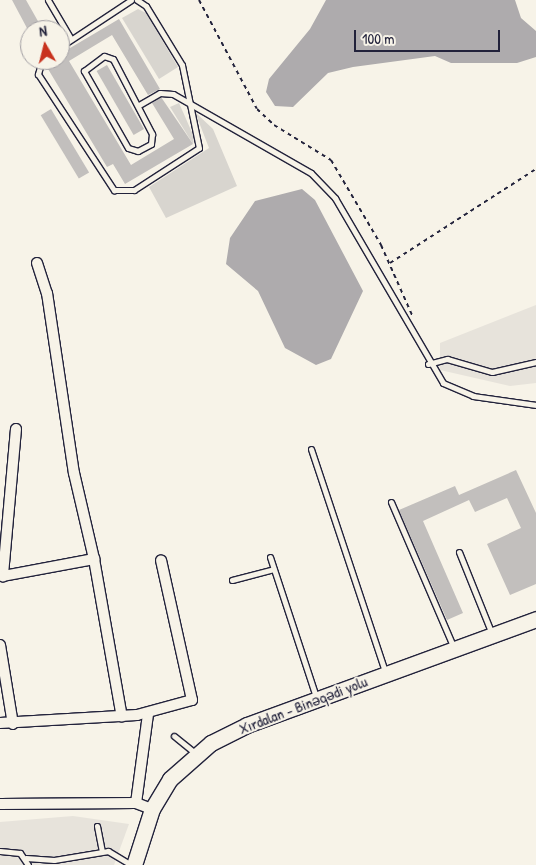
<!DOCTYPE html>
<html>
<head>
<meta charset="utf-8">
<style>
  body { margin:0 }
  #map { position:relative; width:536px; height:865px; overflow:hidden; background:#f7f3e8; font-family:"Patrick Hand",sans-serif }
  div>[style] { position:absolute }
  .built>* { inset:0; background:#e7e3db }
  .green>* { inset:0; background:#d8d5cf }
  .water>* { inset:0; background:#aeabad }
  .building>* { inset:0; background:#c2bfbd; transform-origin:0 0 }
  .path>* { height:2px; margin-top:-1px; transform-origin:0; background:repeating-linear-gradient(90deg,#22223b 0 4px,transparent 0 8px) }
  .roads { filter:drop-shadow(1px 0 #22223b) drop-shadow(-1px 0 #22223b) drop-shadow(0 1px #22223b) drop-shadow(0 -1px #22223b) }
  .lane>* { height:5px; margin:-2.5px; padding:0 2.5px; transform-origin:2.5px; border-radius:2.5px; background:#f7f3e8 }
  .street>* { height:10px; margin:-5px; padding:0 5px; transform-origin:5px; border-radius:5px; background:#f7f3e8 }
  .secondary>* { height:15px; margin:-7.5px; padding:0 7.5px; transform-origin:7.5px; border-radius:7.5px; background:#f7f3e8 }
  span { translate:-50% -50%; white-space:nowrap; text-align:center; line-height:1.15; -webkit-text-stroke:4px #f7f3e8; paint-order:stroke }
  .street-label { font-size:15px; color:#22223b }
  .north { position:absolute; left:20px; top:20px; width:50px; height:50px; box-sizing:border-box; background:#f7f3e8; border:1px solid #a29fa3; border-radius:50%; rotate:352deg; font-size:14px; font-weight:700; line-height:20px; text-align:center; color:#22223b }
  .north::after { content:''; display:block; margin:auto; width:18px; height:22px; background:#c8321e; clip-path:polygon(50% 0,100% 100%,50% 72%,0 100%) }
  .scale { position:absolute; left:354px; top:30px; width:146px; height:22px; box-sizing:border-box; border:2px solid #22223b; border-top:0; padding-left:6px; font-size:15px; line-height:18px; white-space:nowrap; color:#22223b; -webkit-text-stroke:4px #f7f3e8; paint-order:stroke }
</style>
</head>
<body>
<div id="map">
  <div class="built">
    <div style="clip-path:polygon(536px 305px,536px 383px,510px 386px,440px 370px,440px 343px)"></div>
    <div style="clip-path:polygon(73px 816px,129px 824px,114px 865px,0 865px,0 822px)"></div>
  </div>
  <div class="green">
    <div style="clip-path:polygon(138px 9px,146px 13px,178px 67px,159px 79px,122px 18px)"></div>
    <div style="clip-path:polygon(179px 103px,194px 137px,193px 144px,170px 107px)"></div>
    <div style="clip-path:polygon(195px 112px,213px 129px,237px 186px,166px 218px,149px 187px,209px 148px)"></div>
  </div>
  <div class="water">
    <div style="clip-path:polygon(326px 0,515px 0,521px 18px,536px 31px,536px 57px,517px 63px,451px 63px,435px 56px,353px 67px,328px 73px,293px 107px,275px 106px,266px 92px,269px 79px,310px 29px)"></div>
    <div style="clip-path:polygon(302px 189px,315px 200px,363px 291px,331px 359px,316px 365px,285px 348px,258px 291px,226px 264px,230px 238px,255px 201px)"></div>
  </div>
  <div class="building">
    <div style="clip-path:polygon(12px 0,26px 0,43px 30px,28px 30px)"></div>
    <div style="clip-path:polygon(119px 19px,160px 89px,148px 95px,112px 35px,69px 61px,131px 165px,174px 139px,152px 103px,161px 97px,193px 144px,125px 184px,113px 164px,107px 167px,45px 64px,60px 60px,60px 54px)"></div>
    <div style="left:107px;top:65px;width:74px;height:12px;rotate:60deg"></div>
    <div style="left:51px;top:109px;width:74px;height:12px;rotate:59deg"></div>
    <div style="clip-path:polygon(516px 470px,536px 513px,536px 584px,510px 595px,487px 544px,521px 528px,507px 498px,475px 512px,469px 500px,423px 521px,463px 613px,447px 620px,399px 510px,455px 486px,459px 495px)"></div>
  </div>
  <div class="path">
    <div style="left:199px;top:0;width:123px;rotate:62deg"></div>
    <div style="left:257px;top:109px;width:23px;rotate:43deg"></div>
    <div style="left:274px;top:125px;width:67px;rotate:31.6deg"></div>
    <div style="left:331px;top:160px;width:99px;rotate:59.5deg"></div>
    <div style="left:381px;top:245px;width:77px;rotate:66.1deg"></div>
    <div style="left:390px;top:263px;width:174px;rotate:-32.8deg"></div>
  </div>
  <div class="roads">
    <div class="lane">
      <div style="left:48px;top:0;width:45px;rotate:59.5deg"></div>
      <div style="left:60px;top:47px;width:85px;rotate:-33.5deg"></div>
      <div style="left:104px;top:56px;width:9px;rotate:18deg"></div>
      <div style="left:113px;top:59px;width:85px;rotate:62.5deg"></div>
      <div style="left:152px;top:134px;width:10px;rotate:96deg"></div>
      <div style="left:151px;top:144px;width:15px;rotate:152deg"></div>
      <div style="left:138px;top:151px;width:10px;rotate:-163deg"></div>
      <div style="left:128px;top:148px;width:89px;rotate:-119.7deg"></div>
      <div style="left:84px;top:71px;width:25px;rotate:-37deg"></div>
      <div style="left:42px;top:60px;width:15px;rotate:106deg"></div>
      <div style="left:38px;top:74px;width:139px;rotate:56.8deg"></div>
      <div style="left:114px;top:190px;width:20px"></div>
      <div style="left:134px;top:190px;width:77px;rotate:-32.9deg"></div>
      <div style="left:199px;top:148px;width:85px;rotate:-101.6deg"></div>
      <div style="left:182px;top:65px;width:69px;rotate:-121.4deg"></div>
      <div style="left:146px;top:6px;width:11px;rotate:-146deg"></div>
      <div style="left:139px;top:105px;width:24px;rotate:-30deg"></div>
      <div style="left:160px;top:93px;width:13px;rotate:4deg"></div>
      <div style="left:173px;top:94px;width:159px;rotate:29.8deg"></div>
      <div style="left:311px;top:173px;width:35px;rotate:46deg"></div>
      <div style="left:335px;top:198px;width:214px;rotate:59.7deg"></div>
      <div style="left:443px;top:383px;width:33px;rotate:23deg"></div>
      <div style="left:473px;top:396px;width:64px;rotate:8.1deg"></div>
      <div style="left:428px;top:364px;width:20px;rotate:-15deg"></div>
      <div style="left:447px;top:359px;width:47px;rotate:16.1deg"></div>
      <div style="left:492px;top:372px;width:45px;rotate:-12.8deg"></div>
      <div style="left:311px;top:449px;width:234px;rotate:71.6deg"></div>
      <div style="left:391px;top:502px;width:159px;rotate:66.7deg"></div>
      <div style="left:459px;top:552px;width:88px;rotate:68.1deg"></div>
      <div style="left:270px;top:557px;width:147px;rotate:71.8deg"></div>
      <div style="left:232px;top:580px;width:43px;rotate:-14.7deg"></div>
      <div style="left:174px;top:736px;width:27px;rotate:39deg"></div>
      <div style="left:97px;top:826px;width:25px;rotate:79deg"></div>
      <div style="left:0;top:851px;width:20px;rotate:6deg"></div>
      <div style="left:20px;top:853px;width:14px;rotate:56deg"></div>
      <div style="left:26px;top:858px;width:28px;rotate:4deg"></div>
      <div style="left:54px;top:860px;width:55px;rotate:-9.5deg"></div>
      <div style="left:108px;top:851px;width:27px;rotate:31deg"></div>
    </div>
    <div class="street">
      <div style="left:37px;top:263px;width:32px;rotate:72deg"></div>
      <div style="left:47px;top:293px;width:182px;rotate:81.5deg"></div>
      <div style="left:74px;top:473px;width:88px;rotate:76.9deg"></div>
      <div style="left:94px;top:559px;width:160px;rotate:80deg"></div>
      <div style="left:16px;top:429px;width:148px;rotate:95.1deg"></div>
      <div style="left:3px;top:576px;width:93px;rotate:-10.6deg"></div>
      <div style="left:0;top:645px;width:80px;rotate:80.7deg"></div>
      <div style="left:0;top:723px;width:137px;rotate:-3.3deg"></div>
      <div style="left:137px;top:715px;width:57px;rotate:-15.3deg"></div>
      <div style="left:192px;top:700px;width:143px;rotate:-102.5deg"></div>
      <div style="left:136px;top:803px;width:90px;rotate:-82.3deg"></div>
      <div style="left:0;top:804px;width:136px;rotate:-0.4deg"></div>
      <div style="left:136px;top:803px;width:17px;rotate:21deg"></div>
    </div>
    <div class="secondary">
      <div style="left:134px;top:865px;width:59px;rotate:-72.2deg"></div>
      <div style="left:152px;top:809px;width:35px;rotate:-59deg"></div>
      <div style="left:170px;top:779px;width:55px;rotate:-41.3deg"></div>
      <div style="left:211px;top:743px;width:40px;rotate:-26.6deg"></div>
      <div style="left:247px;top:725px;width:308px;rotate:-20.1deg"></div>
    </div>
  </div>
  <div class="street-label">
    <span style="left:303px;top:705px;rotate:-21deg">Xırdalan - Binəqədi yolu</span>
  </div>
  <div class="north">N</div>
  <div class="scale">100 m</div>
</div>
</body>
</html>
